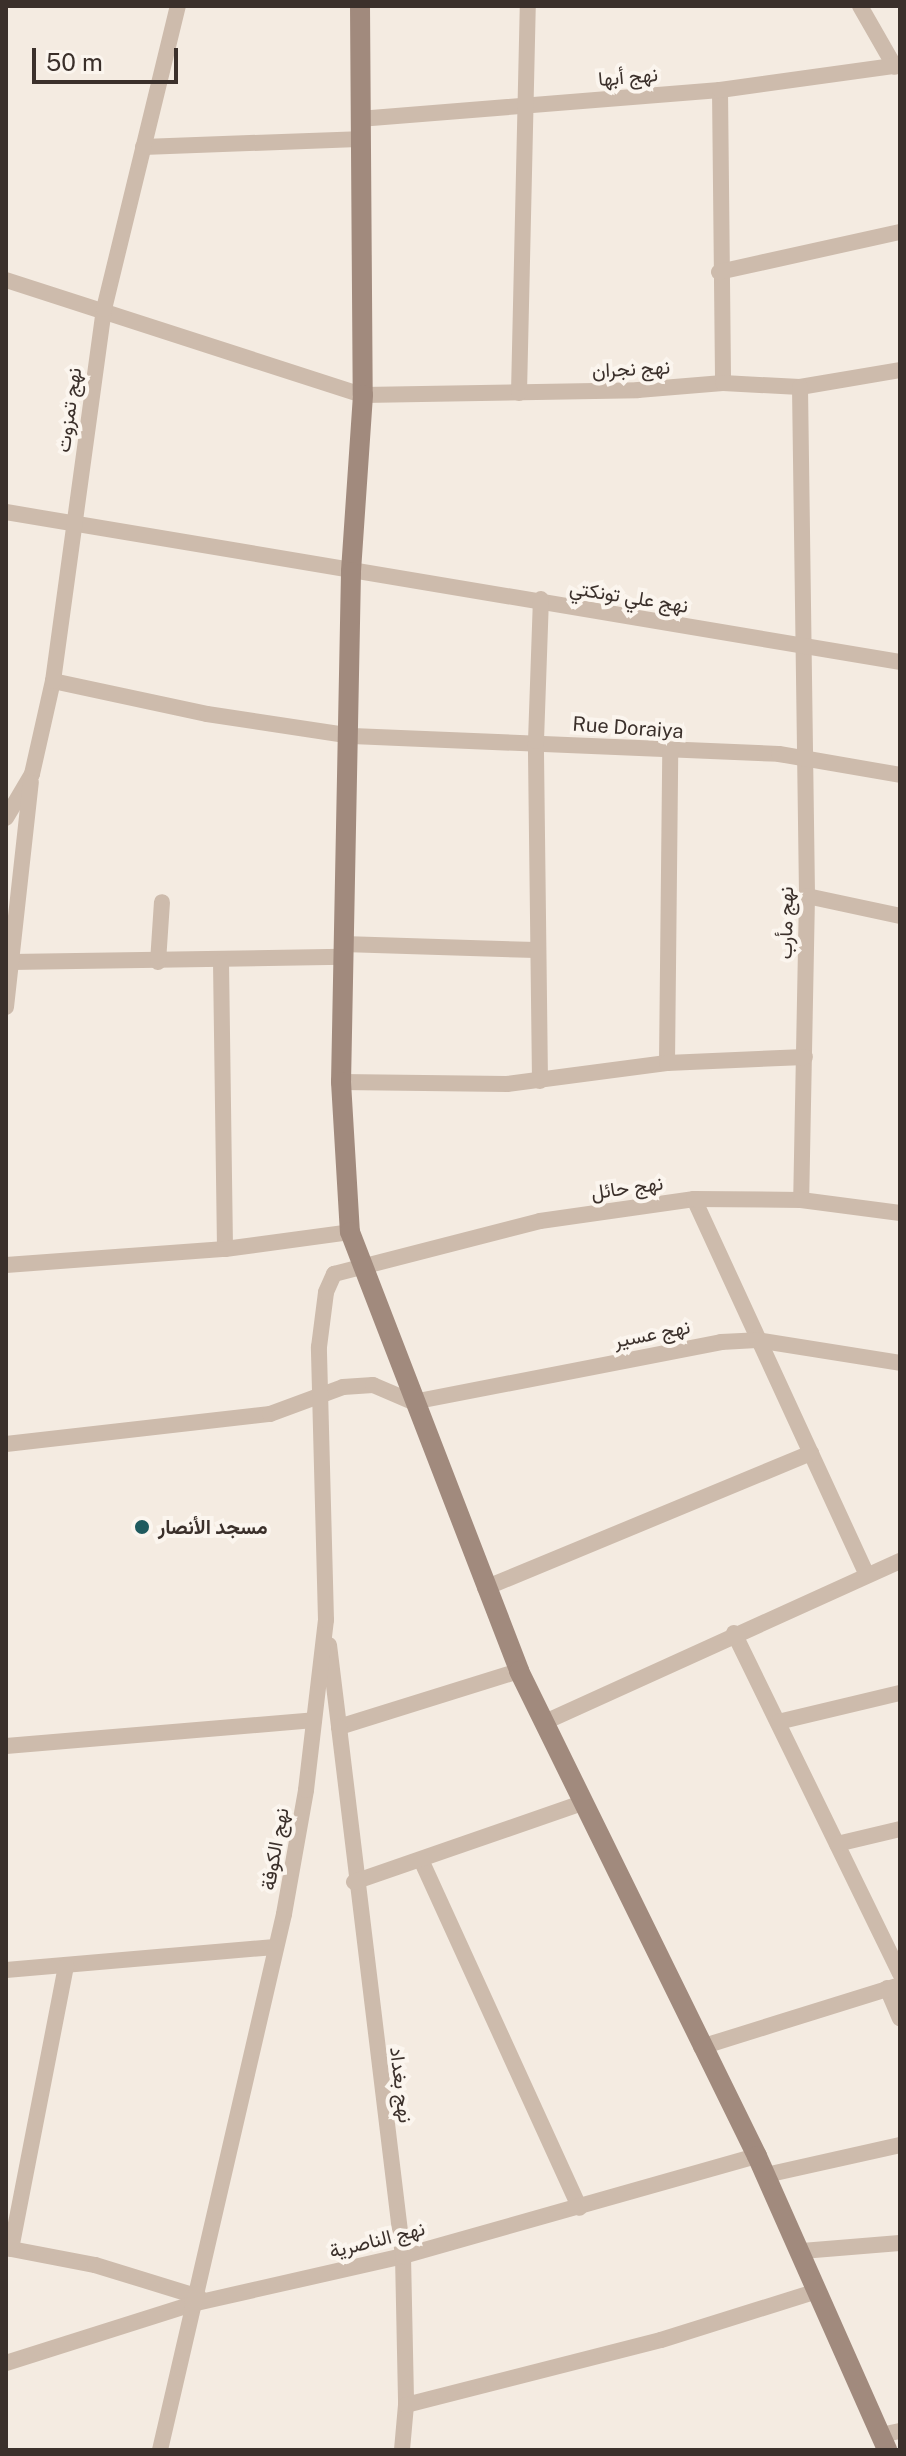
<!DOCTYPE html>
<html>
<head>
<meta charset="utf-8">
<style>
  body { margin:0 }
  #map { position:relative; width:906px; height:2456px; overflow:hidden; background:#f4ebe1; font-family:"Public Sans",Vazirmatn,sans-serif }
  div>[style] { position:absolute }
  .street>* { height:16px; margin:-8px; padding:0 8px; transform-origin:8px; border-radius:8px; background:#cdbbac }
  .secondary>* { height:20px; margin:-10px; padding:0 10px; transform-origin:10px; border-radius:10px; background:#a18a7d }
  .dots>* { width:22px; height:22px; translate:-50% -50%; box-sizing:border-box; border:4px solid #fbf5ee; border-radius:50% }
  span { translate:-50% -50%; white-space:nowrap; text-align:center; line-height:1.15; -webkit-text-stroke:8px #fbf5ee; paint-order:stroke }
  .street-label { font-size:20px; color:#3b302b }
  .poi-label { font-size:20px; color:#3b302b; font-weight:700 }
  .left { translate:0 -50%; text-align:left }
  .frame { position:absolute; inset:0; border:8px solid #3b302b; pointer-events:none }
  .scale { position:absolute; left:32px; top:48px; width:146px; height:36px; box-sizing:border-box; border:4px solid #3b302b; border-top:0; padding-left:10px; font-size:24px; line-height:28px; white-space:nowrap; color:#3b302b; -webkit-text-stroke:6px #fbf5ee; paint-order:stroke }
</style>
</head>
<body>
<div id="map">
  <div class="street">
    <div style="left:860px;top:6px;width:70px;rotate:60.2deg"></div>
    <div style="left:720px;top:90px;width:293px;rotate:89.4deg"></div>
    <div style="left:359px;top:119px;width:362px;rotate:-4.6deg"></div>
    <div style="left:720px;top:90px;width:182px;rotate:-7.9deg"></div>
    <div style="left:143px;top:147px;width:215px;rotate:-2.1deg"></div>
    <div style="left:719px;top:272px;width:185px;rotate:-12.5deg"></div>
    <div style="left:6px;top:280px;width:375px;rotate:17.9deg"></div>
    <div style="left:363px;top:395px;width:275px;rotate:-1deg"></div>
    <div style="left:638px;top:390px;width:85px;rotate:-4.7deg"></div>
    <div style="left:723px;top:383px;width:77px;rotate:3deg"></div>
    <div style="left:800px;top:387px;width:101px;rotate:-9.6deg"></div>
    <div style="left:800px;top:387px;width:509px;rotate:89.21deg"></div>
    <div style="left:807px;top:896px;width:304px;rotate:91.1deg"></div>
    <div style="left:519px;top:393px;width:387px;rotate:-88.7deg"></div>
    <div style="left:6px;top:512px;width:906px;rotate:9.52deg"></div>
    <div style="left:53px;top:681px;width:157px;rotate:12.1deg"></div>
    <div style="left:207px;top:714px;width:147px;rotate:8.6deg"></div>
    <div style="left:352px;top:736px;width:427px;rotate:2.4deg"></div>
    <div style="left:779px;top:754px;width:123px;rotate:9.8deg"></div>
    <div style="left:6px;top:818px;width:51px;rotate:-59.4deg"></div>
    <div style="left:32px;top:774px;width:95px;rotate:-77.3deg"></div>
    <div style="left:53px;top:681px;width:375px;rotate:-82.2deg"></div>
    <div style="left:104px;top:309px;width:312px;rotate:-76.3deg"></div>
    <div style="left:807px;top:896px;width:95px;rotate:12.1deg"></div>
    <div style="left:343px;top:944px;width:193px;rotate:1.8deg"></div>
    <div style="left:11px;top:962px;width:332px;rotate:-0.9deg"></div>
    <div style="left:158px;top:962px;width:60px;rotate:-86.2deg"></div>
    <div style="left:221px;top:962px;width:287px;rotate:89.2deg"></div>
    <div style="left:6px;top:1007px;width:226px;rotate:-83.7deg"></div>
    <div style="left:667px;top:1063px;width:310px;rotate:-89.4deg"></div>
    <div style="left:540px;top:1081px;width:340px;rotate:-90.7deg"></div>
    <div style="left:536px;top:741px;width:142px;rotate:-88deg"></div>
    <div style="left:341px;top:1082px;width:166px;rotate:0.7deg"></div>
    <div style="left:507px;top:1084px;width:161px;rotate:-7.5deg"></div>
    <div style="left:667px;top:1063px;width:138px;rotate:-2.5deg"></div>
    <div style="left:694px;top:1199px;width:414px;rotate:65.3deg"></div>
    <div style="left:6px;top:1265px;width:220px;rotate:-4.2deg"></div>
    <div style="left:225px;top:1249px;width:126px;rotate:-7.7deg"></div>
    <div style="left:6px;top:1444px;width:266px;rotate:-6.5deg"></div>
    <div style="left:270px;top:1414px;width:78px;rotate:-20.3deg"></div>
    <div style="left:343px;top:1387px;width:30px;rotate:-4deg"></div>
    <div style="left:373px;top:1385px;width:43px;rotate:23deg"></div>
    <div style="left:413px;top:1402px;width:314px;rotate:-11deg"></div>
    <div style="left:721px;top:1342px;width:36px;rotate:-3deg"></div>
    <div style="left:757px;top:1340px;width:145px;rotate:9.1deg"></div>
    <div style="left:485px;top:1588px;width:353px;rotate:-22.5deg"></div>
    <div style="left:734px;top:1633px;width:379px;rotate:64deg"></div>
    <div style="left:329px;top:1645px;width:83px;rotate:83deg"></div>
    <div style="left:339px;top:1727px;width:189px;rotate:-17.3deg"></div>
    <div style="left:545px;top:1722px;width:390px;rotate:-24.4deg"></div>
    <div style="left:778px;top:1722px;width:125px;rotate:-13.4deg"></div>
    <div style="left:339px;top:1727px;width:533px;rotate:83.1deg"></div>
    <div style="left:403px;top:2256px;width:149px;rotate:88.8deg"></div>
    <div style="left:406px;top:2405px;width:45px;rotate:95.1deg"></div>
    <div style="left:6px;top:1746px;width:309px;rotate:-4.8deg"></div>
    <div style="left:837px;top:1844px;width:65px;rotate:-13.4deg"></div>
    <div style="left:422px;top:1862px;width:380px;rotate:65.5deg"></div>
    <div style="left:354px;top:1882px;width:244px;rotate:-19.1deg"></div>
    <div style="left:6px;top:1970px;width:270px;rotate:-4.9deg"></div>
    <div style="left:887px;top:1988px;width:33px;rotate:67deg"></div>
    <div style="left:701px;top:2047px;width:208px;rotate:-17.3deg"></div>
    <div style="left:766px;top:2175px;width:137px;rotate:-12.6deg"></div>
    <div style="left:6px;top:2248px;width:91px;rotate:10.8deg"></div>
    <div style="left:95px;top:2265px;width:109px;rotate:17.1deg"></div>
    <div style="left:11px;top:2249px;width:289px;rotate:-79deg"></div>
    <div style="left:802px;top:2251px;width:98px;rotate:-4.7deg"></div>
    <div style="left:6px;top:2363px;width:195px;rotate:-17.6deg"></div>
    <div style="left:192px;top:2304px;width:216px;rotate:-12.8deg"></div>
    <div style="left:403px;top:2256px;width:368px;rotate:-15.8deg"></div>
    <div style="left:406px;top:2405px;width:263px;rotate:-14.3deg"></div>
    <div style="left:661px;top:2340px;width:164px;rotate:-17.4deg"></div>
    <div style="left:881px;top:2435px;width:19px;rotate:-12deg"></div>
    <div style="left:160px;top:2450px;width:550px;rotate:-76.97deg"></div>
    <div style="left:284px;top:1914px;width:126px;rotate:-79.9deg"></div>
    <div style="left:306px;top:1790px;width:171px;rotate:-83.3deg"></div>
    <div style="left:326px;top:1620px;width:273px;rotate:-91.5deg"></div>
    <div style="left:319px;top:1347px;width:55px;rotate:-82.7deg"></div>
    <div style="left:326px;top:1292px;width:20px;rotate:-66deg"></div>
    <div style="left:334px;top:1274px;width:213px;rotate:-14.4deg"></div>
    <div style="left:540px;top:1221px;width:156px;rotate:-8.1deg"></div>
    <div style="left:694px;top:1199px;width:107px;rotate:0.5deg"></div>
    <div style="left:801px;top:1200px;width:100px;rotate:7.5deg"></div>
  </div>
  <div class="secondary">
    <div style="left:360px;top:6px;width:389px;rotate:89.6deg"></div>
    <div style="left:363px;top:395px;width:177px;rotate:93.9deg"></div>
    <div style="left:351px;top:572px;width:510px;rotate:91.12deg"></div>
    <div style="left:341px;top:1082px;width:150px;rotate:86.6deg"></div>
    <div style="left:350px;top:1232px;width:470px;rotate:68.9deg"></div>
    <div style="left:519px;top:1671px;width:540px;rotate:63.86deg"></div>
    <div style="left:757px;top:2156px;width:321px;rotate:66.1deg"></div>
  </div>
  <div class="dots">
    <div style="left:142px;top:1527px;background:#1f5a5e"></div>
  </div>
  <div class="street-label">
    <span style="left:628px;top:77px;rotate:-5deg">نهج أبها</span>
    <span style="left:631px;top:369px;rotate:-3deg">نهج نجران</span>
    <span style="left:69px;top:410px;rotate:-82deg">نهج تمزوت</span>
    <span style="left:629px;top:597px;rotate:9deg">نهج علي تونكتي</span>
    <span style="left:628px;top:728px;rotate:4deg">Rue Doraiya</span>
    <span style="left:786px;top:923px;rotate:-89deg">نهج مأرب</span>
    <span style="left:627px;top:1188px;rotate:-8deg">نهج حائل</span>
    <span style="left:652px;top:1334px;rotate:-11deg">نهج عسير</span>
    <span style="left:275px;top:1849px;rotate:-80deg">نهج الكوفة</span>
    <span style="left:401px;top:2085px;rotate:83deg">نهج بغداد</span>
    <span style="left:377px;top:2240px;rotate:-14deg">نهج الناصرية</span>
  </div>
  <div class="poi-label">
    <span class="left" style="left:158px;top:1527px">مسجد الأنصار</span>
  </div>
  <div class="frame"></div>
  <div class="scale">50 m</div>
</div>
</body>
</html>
